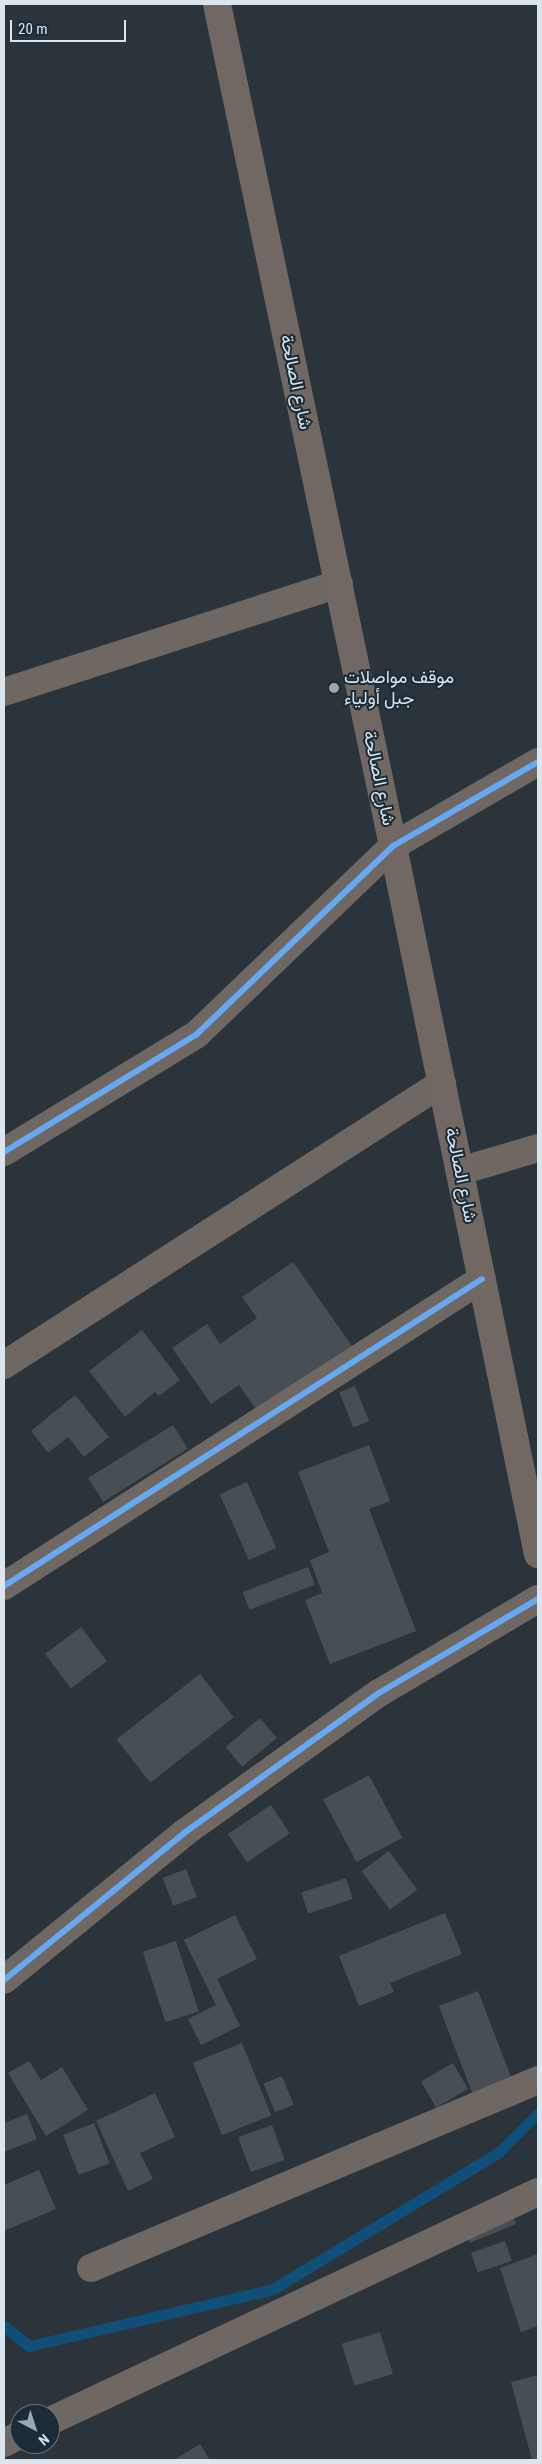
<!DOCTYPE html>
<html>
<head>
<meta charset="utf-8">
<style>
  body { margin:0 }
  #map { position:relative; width:542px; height:2464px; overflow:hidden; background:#2b343b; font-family:"Roboto Condensed",Vazirmatn,sans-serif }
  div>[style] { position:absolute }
  .stream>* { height:11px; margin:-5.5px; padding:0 5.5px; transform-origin:5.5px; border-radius:5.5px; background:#104f77 }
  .building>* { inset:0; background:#474e54; transform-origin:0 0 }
  .minor>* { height:28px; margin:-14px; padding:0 14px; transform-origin:14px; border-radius:14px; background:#6f6761 }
  .tertiary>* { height:28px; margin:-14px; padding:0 14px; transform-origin:14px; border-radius:14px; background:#6f6761 }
  .secondary>* { height:28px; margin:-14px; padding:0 14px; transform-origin:14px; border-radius:14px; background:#716864 }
  .cycleway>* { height:6px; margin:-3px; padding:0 3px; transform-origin:3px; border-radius:3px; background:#66a8f1 }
  .dots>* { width:14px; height:14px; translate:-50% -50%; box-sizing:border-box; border:2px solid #1b2b37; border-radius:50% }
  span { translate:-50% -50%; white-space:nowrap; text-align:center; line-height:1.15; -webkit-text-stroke:4px #1b2b37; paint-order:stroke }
  .street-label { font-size:18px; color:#dbe5ed }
  .poi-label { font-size:18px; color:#dbe5ed }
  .left { translate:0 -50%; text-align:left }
  .frame { position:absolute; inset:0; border:5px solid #dbe5ed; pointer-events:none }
  .north { position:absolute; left:10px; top:2404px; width:50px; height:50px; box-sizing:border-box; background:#1b2b37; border:1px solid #687580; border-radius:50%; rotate:140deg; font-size:14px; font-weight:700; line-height:20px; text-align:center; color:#dbe5ed }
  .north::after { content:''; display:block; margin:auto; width:18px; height:22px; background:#9da7af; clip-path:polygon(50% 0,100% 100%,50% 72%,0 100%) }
  .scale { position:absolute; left:10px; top:20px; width:116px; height:22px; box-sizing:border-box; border:2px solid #dbe5ed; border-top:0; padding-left:6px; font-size:15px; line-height:18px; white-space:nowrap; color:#dbe5ed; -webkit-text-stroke:4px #1b2b37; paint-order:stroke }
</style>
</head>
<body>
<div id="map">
  <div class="stream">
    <div style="left:4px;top:2326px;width:32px;rotate:39deg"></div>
    <div style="left:29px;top:2346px;width:251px;rotate:-13.1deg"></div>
    <div style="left:273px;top:2289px;width:264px;rotate:-31.2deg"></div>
    <div style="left:499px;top:2152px;width:55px;rotate:-45deg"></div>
  </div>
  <div class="building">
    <div style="clip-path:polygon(293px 1262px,352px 1346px,258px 1412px,239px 1385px,211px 1404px,172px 1348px,207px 1324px,220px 1344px,257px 1318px,242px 1297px)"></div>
    <div style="clip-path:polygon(142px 1330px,180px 1380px,159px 1396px,155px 1392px,125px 1417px,89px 1371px)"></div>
    <div style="left:355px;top:1386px;width:38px;height:17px;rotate:68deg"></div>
    <div style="clip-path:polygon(75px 1395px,109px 1437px,84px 1457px,68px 1437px,48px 1453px,31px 1431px)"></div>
    <div style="left:173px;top:1425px;width:28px;height:100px;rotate:58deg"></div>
    <div style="clip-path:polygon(369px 1445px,390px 1501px,369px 1509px,416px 1631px,330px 1664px,305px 1600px,322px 1593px,310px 1560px,329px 1552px,298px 1472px)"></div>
    <div style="left:247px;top:1482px;width:72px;height:30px;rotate:66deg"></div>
    <div style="left:308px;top:1567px;width:19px;height:70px;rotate:69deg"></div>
    <div style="left:81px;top:1627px;width:43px;height:45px;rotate:53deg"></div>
    <div style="left:200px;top:1674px;width:55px;height:106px;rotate:52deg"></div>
    <div style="left:260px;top:1718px;width:26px;height:45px;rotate:50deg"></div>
    <div style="left:369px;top:1775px;width:71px;height:52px;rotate:62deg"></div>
    <div style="left:271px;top:1805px;width:34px;height:52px;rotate:56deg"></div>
    <div style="left:389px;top:1851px;width:48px;height:34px;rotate:54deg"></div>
    <div style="left:186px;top:1869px;width:30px;height:25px;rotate:69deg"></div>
    <div style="left:346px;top:1878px;width:22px;height:47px;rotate:72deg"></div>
    <div style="clip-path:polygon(445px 1913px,462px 1954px,390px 1983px,394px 1992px,359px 2006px,339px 1956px)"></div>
    <div style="clip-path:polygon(235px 1915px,257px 1959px,217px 1979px,240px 2026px,201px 2045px,188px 2019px,216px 2005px,184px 1940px)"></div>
    <div style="left:176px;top:1941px;width:74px;height:35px;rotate:72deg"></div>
    <div style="left:478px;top:1991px;width:101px;height:42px;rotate:69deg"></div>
    <div style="left:242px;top:2043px;width:78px;height:53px;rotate:68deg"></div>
    <div style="clip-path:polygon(29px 2061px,41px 2080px,62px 2067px,88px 2110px,46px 2136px,8px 2073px)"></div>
    <div style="left:453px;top:2063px;width:30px;height:37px;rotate:60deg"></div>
    <div style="left:282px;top:2076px;width:31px;height:20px;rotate:68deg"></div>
    <div style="clip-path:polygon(155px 2093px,175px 2137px,140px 2153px,153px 2179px,128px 2191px,96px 2121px)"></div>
    <div style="clip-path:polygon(27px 2114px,37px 2139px,4px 2152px,4px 2123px)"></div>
    <div style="left:94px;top:2123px;width:43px;height:33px;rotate:69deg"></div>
    <div style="left:272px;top:2125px;width:37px;height:36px;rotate:70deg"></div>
    <div style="clip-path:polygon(39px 2170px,56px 2209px,4px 2231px,4px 2185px)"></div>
    <div style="left:506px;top:2199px;width:27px;height:50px;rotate:68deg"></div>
    <div style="left:505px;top:2241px;width:21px;height:36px;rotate:71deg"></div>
    <div style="clip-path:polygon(538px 2254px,538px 2326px,521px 2332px,500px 2268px)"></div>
    <div style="left:380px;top:2332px;width:44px;height:40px;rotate:73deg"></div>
    <div style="clip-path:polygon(538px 2375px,538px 2460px,532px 2460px,511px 2382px)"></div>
    <div style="clip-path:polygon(200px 2444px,210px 2460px,174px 2460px)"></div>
  </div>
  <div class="minor">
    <div style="left:4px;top:692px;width:352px;rotate:-17.9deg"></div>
    <div style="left:460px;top:1171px;width:81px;rotate:-16.4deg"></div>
    <div style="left:4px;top:1365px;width:521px;rotate:-32.77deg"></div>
    <div style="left:4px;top:1586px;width:568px;rotate:-32.71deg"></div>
    <div style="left:4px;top:1980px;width:232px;rotate:-39.2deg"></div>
    <div style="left:184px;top:1833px;width:240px;rotate:-35.7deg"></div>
    <div style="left:379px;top:1693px;width:185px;rotate:-30.6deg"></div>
    <div style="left:91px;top:2268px;width:485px;rotate:-22.8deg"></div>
    <div style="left:50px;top:2421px;width:539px;rotate:-25.14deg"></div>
    <div style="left:4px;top:2443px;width:18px;rotate:-27deg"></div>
  </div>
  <div class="tertiary">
    <div style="left:4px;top:1152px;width:226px;rotate:-31.4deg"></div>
    <div style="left:197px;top:1034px;width:272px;rotate:-43.8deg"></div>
    <div style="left:393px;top:846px;width:168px;rotate:-30.1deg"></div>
  </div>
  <div class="secondary">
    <div style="left:217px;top:4px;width:860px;rotate:78.19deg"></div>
    <div style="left:393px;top:846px;width:723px;rotate:78.43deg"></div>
  </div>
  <div class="cycleway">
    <div style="left:4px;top:1152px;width:226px;rotate:-31.4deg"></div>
    <div style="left:197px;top:1034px;width:272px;rotate:-43.8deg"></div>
    <div style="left:393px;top:846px;width:168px;rotate:-30.1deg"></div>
    <div style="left:4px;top:1586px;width:568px;rotate:-32.71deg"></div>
    <div style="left:4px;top:1980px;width:232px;rotate:-39.2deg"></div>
    <div style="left:184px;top:1833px;width:240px;rotate:-35.7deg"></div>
    <div style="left:379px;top:1693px;width:185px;rotate:-30.6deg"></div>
  </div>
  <div class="dots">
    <div style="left:334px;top:688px;background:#9da7af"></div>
  </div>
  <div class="street-label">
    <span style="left:296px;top:382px;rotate:78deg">شارع الصالحة</span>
    <span style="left:379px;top:778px;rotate:78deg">شارع الصالحة</span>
    <span style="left:461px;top:1175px;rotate:78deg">شارع الصالحة</span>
  </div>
  <div class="poi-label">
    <span class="left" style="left:344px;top:688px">موقف مواصلات<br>جبل أولياء</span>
  </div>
  <div class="frame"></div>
  <div class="north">N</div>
  <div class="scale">20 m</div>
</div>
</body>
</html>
